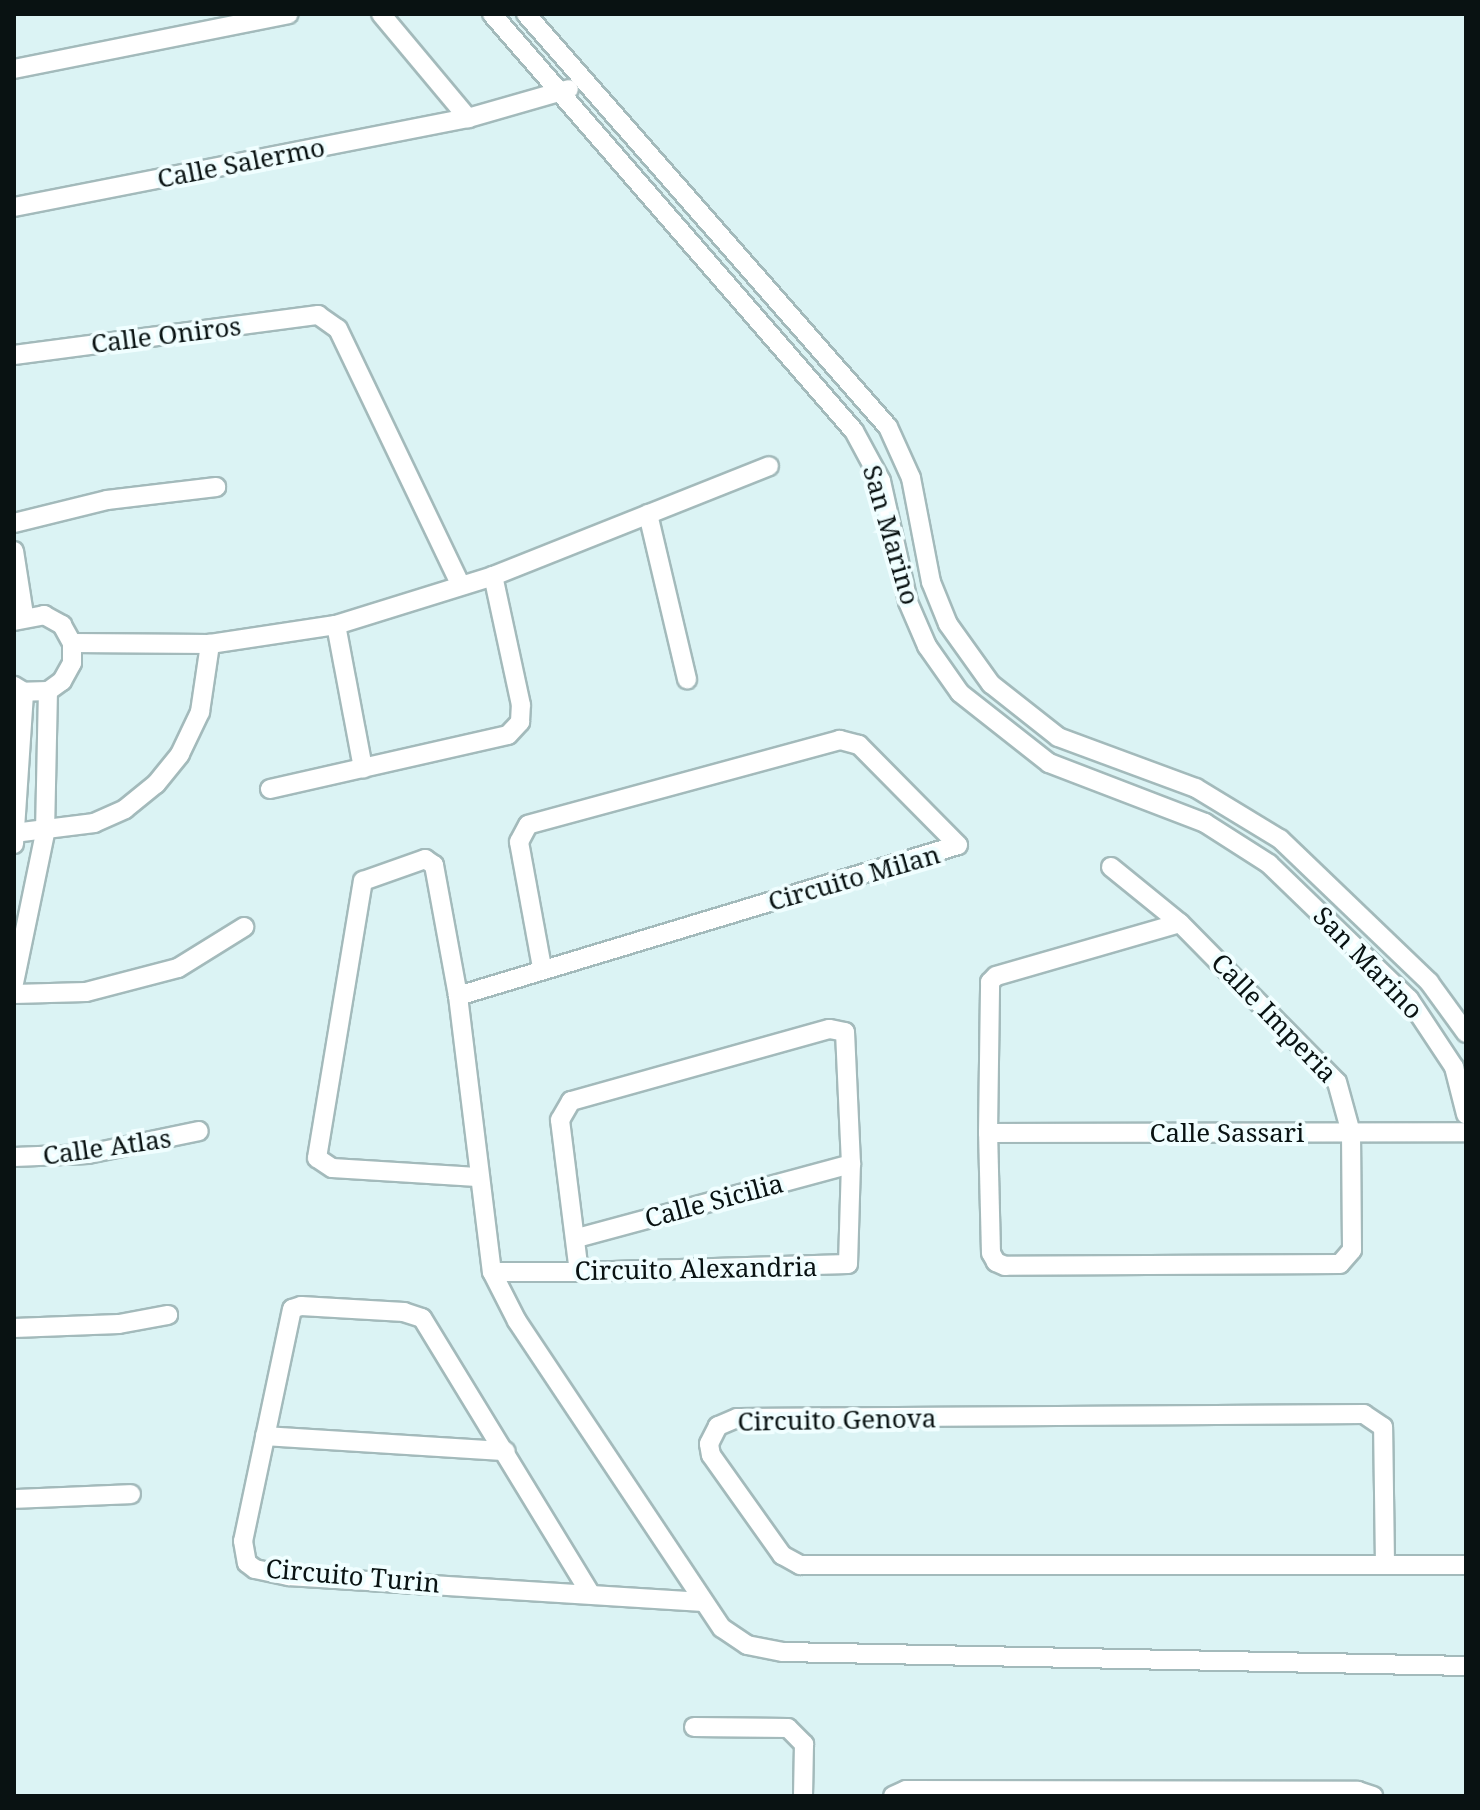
<!DOCTYPE html>
<html>
<head>
<meta charset="utf-8">
<style>
  body { margin:0 }
  #map { position:relative; width:1480px; height:1810px; overflow:hidden; background:#dbf3f4; font-family:"Noto Serif",serif }
  div>[style] { position:absolute }
  .roads { filter:drop-shadow(2px 0 #a3babb) drop-shadow(-2px 0 #a3babb) drop-shadow(0 2px #a3babb) drop-shadow(0 -2px #a3babb) }
  .minor>* { height:18px; margin:-9px; padding:0 9px; transform-origin:9px; border-radius:9px; background:#fff }
  span { translate:-50% -50%; white-space:nowrap; text-align:center; line-height:1.15; -webkit-text-stroke:8px #f0feff; paint-order:stroke }
  .street-label { font-size:26px; color:#091212 }
  .frame { position:absolute; inset:0; border:16px solid #091212; pointer-events:none }
</style>
</head>
<body>
<div id="map">
  <div class="roads">
    <div class="minor">
      <div style="left:381px;top:14px;width:136px;rotate:50.1deg"></div>
      <div style="left:492px;top:14px;width:552px;rotate:49.04deg"></div>
      <div style="left:854px;top:431px;width:57px;rotate:61.6deg"></div>
      <div style="left:881px;top:481px;width:124px;rotate:77.4deg"></div>
      <div style="left:908px;top:602px;width:48px;rotate:66.6deg"></div>
      <div style="left:927px;top:646px;width:57px;rotate:54.9deg"></div>
      <div style="left:960px;top:693px;width:113px;rotate:38.2deg"></div>
      <div style="left:1049px;top:763px;width:167px;rotate:21deg"></div>
      <div style="left:1205px;top:823px;width:76px;rotate:32.6deg"></div>
      <div style="left:1269px;top:864px;width:194px;rotate:44deg"></div>
      <div style="left:1409px;top:999px;width:82px;rotate:56.5deg"></div>
      <div style="left:1454px;top:1067px;width:49px;rotate:75.7deg"></div>
      <div style="left:526px;top:14px;width:549px;rotate:48.77deg"></div>
      <div style="left:888px;top:427px;width:56px;rotate:65.7deg"></div>
      <div style="left:911px;top:478px;width:106px;rotate:79.1deg"></div>
      <div style="left:931px;top:582px;width:45px;rotate:68deg"></div>
      <div style="left:948px;top:624px;width:74px;rotate:54.4deg"></div>
      <div style="left:991px;top:684px;width:85px;rotate:38.3deg"></div>
      <div style="left:1058px;top:737px;width:147px;rotate:20.3deg"></div>
      <div style="left:1196px;top:788px;width:98px;rotate:31.3deg"></div>
      <div style="left:1280px;top:839px;width:207px;rotate:43.8deg"></div>
      <div style="left:1429px;top:982px;width:63px;rotate:54deg"></div>
      <div style="left:14px;top:69px;width:280px;rotate:-11.3deg"></div>
      <div style="left:14px;top:207px;width:463px;rotate:-11.1deg"></div>
      <div style="left:468px;top:118px;width:105px;rotate:-16deg"></div>
      <div style="left:14px;top:355px;width:307px;rotate:-7.5deg"></div>
      <div style="left:318px;top:315px;width:24px;rotate:35deg"></div>
      <div style="left:338px;top:329px;width:283px;rotate:64.4deg"></div>
      <div style="left:648px;top:514px;width:170px;rotate:76.7deg"></div>
      <div style="left:14px;top:523px;width:96px;rotate:-13.9deg"></div>
      <div style="left:107px;top:500px;width:110px;rotate:-6.8deg"></div>
      <div style="left:14px;top:551px;width:65px;rotate:81.1deg"></div>
      <div style="left:14px;top:621px;width:31px;rotate:-11deg"></div>
      <div style="left:44px;top:615px;width:21px;rotate:29deg"></div>
      <div style="left:62px;top:625px;width:21px;rotate:61deg"></div>
      <div style="left:72px;top:643px;width:20px;rotate:90deg"></div>
      <div style="left:72px;top:663px;width:21px;rotate:119deg"></div>
      <div style="left:62px;top:681px;width:17px;rotate:144deg"></div>
      <div style="left:48px;top:691px;width:24px;rotate:178deg"></div>
      <div style="left:24px;top:692px;width:12px;rotate:-149deg"></div>
      <div style="left:336px;top:625px;width:146px;rotate:79.3deg"></div>
      <div style="left:72px;top:643px;width:138px;rotate:0.4deg"></div>
      <div style="left:210px;top:644px;width:127px;rotate:-8.6deg"></div>
      <div style="left:336px;top:625px;width:164px;rotate:-17.3deg"></div>
      <div style="left:493px;top:576px;width:297px;rotate:-21.7deg"></div>
      <div style="left:270px;top:789px;width:244px;rotate:-12.8deg"></div>
      <div style="left:508px;top:735px;width:18px;rotate:-47deg"></div>
      <div style="left:520px;top:722px;width:17px;rotate:-87deg"></div>
      <div style="left:521px;top:705px;width:132px;rotate:-102.2deg"></div>
      <div style="left:14px;top:833px;width:81px;rotate:-7.1deg"></div>
      <div style="left:94px;top:823px;width:34px;rotate:-24deg"></div>
      <div style="left:125px;top:809px;width:40px;rotate:-39deg"></div>
      <div style="left:156px;top:784px;width:38px;rotate:-51deg"></div>
      <div style="left:180px;top:754px;width:47px;rotate:-64.5deg"></div>
      <div style="left:200px;top:712px;width:69px;rotate:-81.6deg"></div>
      <div style="left:14px;top:844px;width:152px;rotate:-86.2deg"></div>
      <div style="left:1111px;top:867px;width:89px;rotate:39.1deg"></div>
      <div style="left:1180px;top:923px;width:223px;rotate:45.4deg"></div>
      <div style="left:1337px;top:1082px;width:53px;rotate:74.6deg"></div>
      <div style="left:1351px;top:1133px;width:117px;rotate:89.5deg"></div>
      <div style="left:1352px;top:1250px;width:18px;rotate:131deg"></div>
      <div style="left:1340px;top:1264px;width:335px;rotate:179.7deg"></div>
      <div style="left:1005px;top:1266px;width:10px;rotate:-156deg"></div>
      <div style="left:996px;top:1262px;width:10px;rotate:-119deg"></div>
      <div style="left:991px;top:1253px;width:120px;rotate:-91.4deg"></div>
      <div style="left:988px;top:1133px;width:151px;rotate:-89.2deg"></div>
      <div style="left:990px;top:982px;width:8px;rotate:-45deg"></div>
      <div style="left:996px;top:976px;width:191px;rotate:-16.1deg"></div>
      <div style="left:14px;top:983px;width:153px;rotate:-78.3deg"></div>
      <div style="left:45px;top:833px;width:142px;rotate:-88.8deg"></div>
      <div style="left:14px;top:994px;width:72px;rotate:-1.6deg"></div>
      <div style="left:86px;top:992px;width:95px;rotate:-14.6deg"></div>
      <div style="left:178px;top:968px;width:78px;rotate:-31.8deg"></div>
      <div style="left:458px;top:996px;width:522px;rotate:-16.8deg"></div>
      <div style="left:958px;top:845px;width:141px;rotate:-134.7deg"></div>
      <div style="left:859px;top:745px;width:20px;rotate:-165deg"></div>
      <div style="left:840px;top:740px;width:323px;rotate:164.8deg"></div>
      <div style="left:528px;top:825px;width:19px;rotate:118deg"></div>
      <div style="left:519px;top:842px;width:127px;rotate:79.6deg"></div>
      <div style="left:988px;top:1133px;width:478px;rotate:-0.1deg"></div>
      <div style="left:14px;top:1157px;width:74px;rotate:-2.3deg"></div>
      <div style="left:88px;top:1154px;width:113px;rotate:-11.7deg"></div>
      <div style="left:477px;top:1177px;width:145px;rotate:-176.4deg"></div>
      <div style="left:332px;top:1168px;width:18px;rotate:-146deg"></div>
      <div style="left:317px;top:1158px;width:281px;rotate:-80.6deg"></div>
      <div style="left:363px;top:881px;width:66px;rotate:-19.5deg"></div>
      <div style="left:425px;top:859px;width:11px;rotate:34deg"></div>
      <div style="left:434px;top:865px;width:133px;rotate:79.6deg"></div>
      <div style="left:458px;top:996px;width:278px;rotate:83deg"></div>
      <div style="left:492px;top:1272px;width:55px;rotate:63deg"></div>
      <div style="left:517px;top:1321px;width:369px;rotate:56.3deg"></div>
      <div style="left:722px;top:1628px;width:30px;rotate:34deg"></div>
      <div style="left:747px;top:1645px;width:37px;rotate:11deg"></div>
      <div style="left:783px;top:1652px;width:683px;rotate:1.17deg"></div>
      <div style="left:577px;top:1238px;width:284px;rotate:-15.1deg"></div>
      <div style="left:492px;top:1272px;width:87px"></div>
      <div style="left:579px;top:1272px;width:269px;rotate:-1.7deg"></div>
      <div style="left:848px;top:1264px;width:100px;rotate:-88.3deg"></div>
      <div style="left:851px;top:1164px;width:132px;rotate:-92.6deg"></div>
      <div style="left:845px;top:1032px;width:16px;rotate:-169deg"></div>
      <div style="left:829px;top:1029px;width:268px;rotate:164.4deg"></div>
      <div style="left:571px;top:1101px;width:22px;rotate:120deg"></div>
      <div style="left:560px;top:1120px;width:153px;rotate:82.9deg"></div>
      <div style="left:14px;top:1328px;width:105px;rotate:-2.2deg"></div>
      <div style="left:119px;top:1324px;width:50px;rotate:-10.4deg"></div>
      <div style="left:265px;top:1436px;width:241px;rotate:3.6deg"></div>
      <div style="left:14px;top:1499px;width:117px;rotate:-2.4deg"></div>
      <div style="left:1385px;top:1564px;width:137px;rotate:-90.8deg"></div>
      <div style="left:1383px;top:1427px;width:23px;rotate:-146deg"></div>
      <div style="left:1364px;top:1414px;width:627px;rotate:179.63deg"></div>
      <div style="left:737px;top:1418px;width:21px;rotate:157deg"></div>
      <div style="left:718px;top:1426px;width:20px;rotate:117deg"></div>
      <div style="left:709px;top:1444px;width:11px;rotate:80deg"></div>
      <div style="left:711px;top:1455px;width:123px;rotate:54.6deg"></div>
      <div style="left:782px;top:1555px;width:21px;rotate:29deg"></div>
      <div style="left:800px;top:1565px;width:666px"></div>
      <div style="left:590px;top:1593px;width:322px;rotate:-121.4deg"></div>
      <div style="left:422px;top:1318px;width:19px;rotate:-162deg"></div>
      <div style="left:404px;top:1312px;width:103px;rotate:-176.7deg"></div>
      <div style="left:301px;top:1306px;width:9px;rotate:162deg"></div>
      <div style="left:292px;top:1309px;width:237px;rotate:101.9deg"></div>
      <div style="left:243px;top:1541px;width:22px;rotate:80deg"></div>
      <div style="left:247px;top:1563px;width:10px;rotate:37deg"></div>
      <div style="left:255px;top:1569px;width:35px;rotate:12deg"></div>
      <div style="left:289px;top:1576px;width:414px;rotate:3.6deg"></div>
      <div style="left:694px;top:1727px;width:94px;rotate:0.6deg"></div>
      <div style="left:788px;top:1728px;width:23px;rotate:45deg"></div>
      <div style="left:804px;top:1744px;width:52px;rotate:91.1deg"></div>
      <div style="left:893px;top:1796px;width:14px;rotate:-25deg"></div>
      <div style="left:906px;top:1790px;width:452px;rotate:0.1deg"></div>
      <div style="left:1358px;top:1791px;width:16px;rotate:18deg"></div>
    </div>
  </div>
  <div class="street-label">
    <span style="left:241px;top:163px;rotate:-11deg">Calle Salermo</span>
    <span style="left:166px;top:335px;rotate:-7deg">Calle Oniros</span>
    <span style="left:891px;top:535px;rotate:74deg">San Marino</span>
    <span style="left:854px;top:878px;rotate:-16deg">Circuito Milan</span>
    <span style="left:1368px;top:963px;rotate:46deg">San Marino</span>
    <span style="left:1274px;top:1018px;rotate:46deg">Calle Imperia</span>
    <span style="left:1227px;top:1133px">Calle Sassari</span>
    <span style="left:107px;top:1147px;rotate:-8deg">Calle Atlas</span>
    <span style="left:714px;top:1201px;rotate:-15deg">Calle Sicilia</span>
    <span style="left:696px;top:1269px;rotate:-1deg">Circuito Alexandria</span>
    <span style="left:837px;top:1420px;rotate:-1deg">Circuito Genova</span>
    <span style="left:353px;top:1576px;rotate:5deg">Circuito Turin</span>
  </div>
  <div class="frame"></div>
</div>
</body>
</html>
